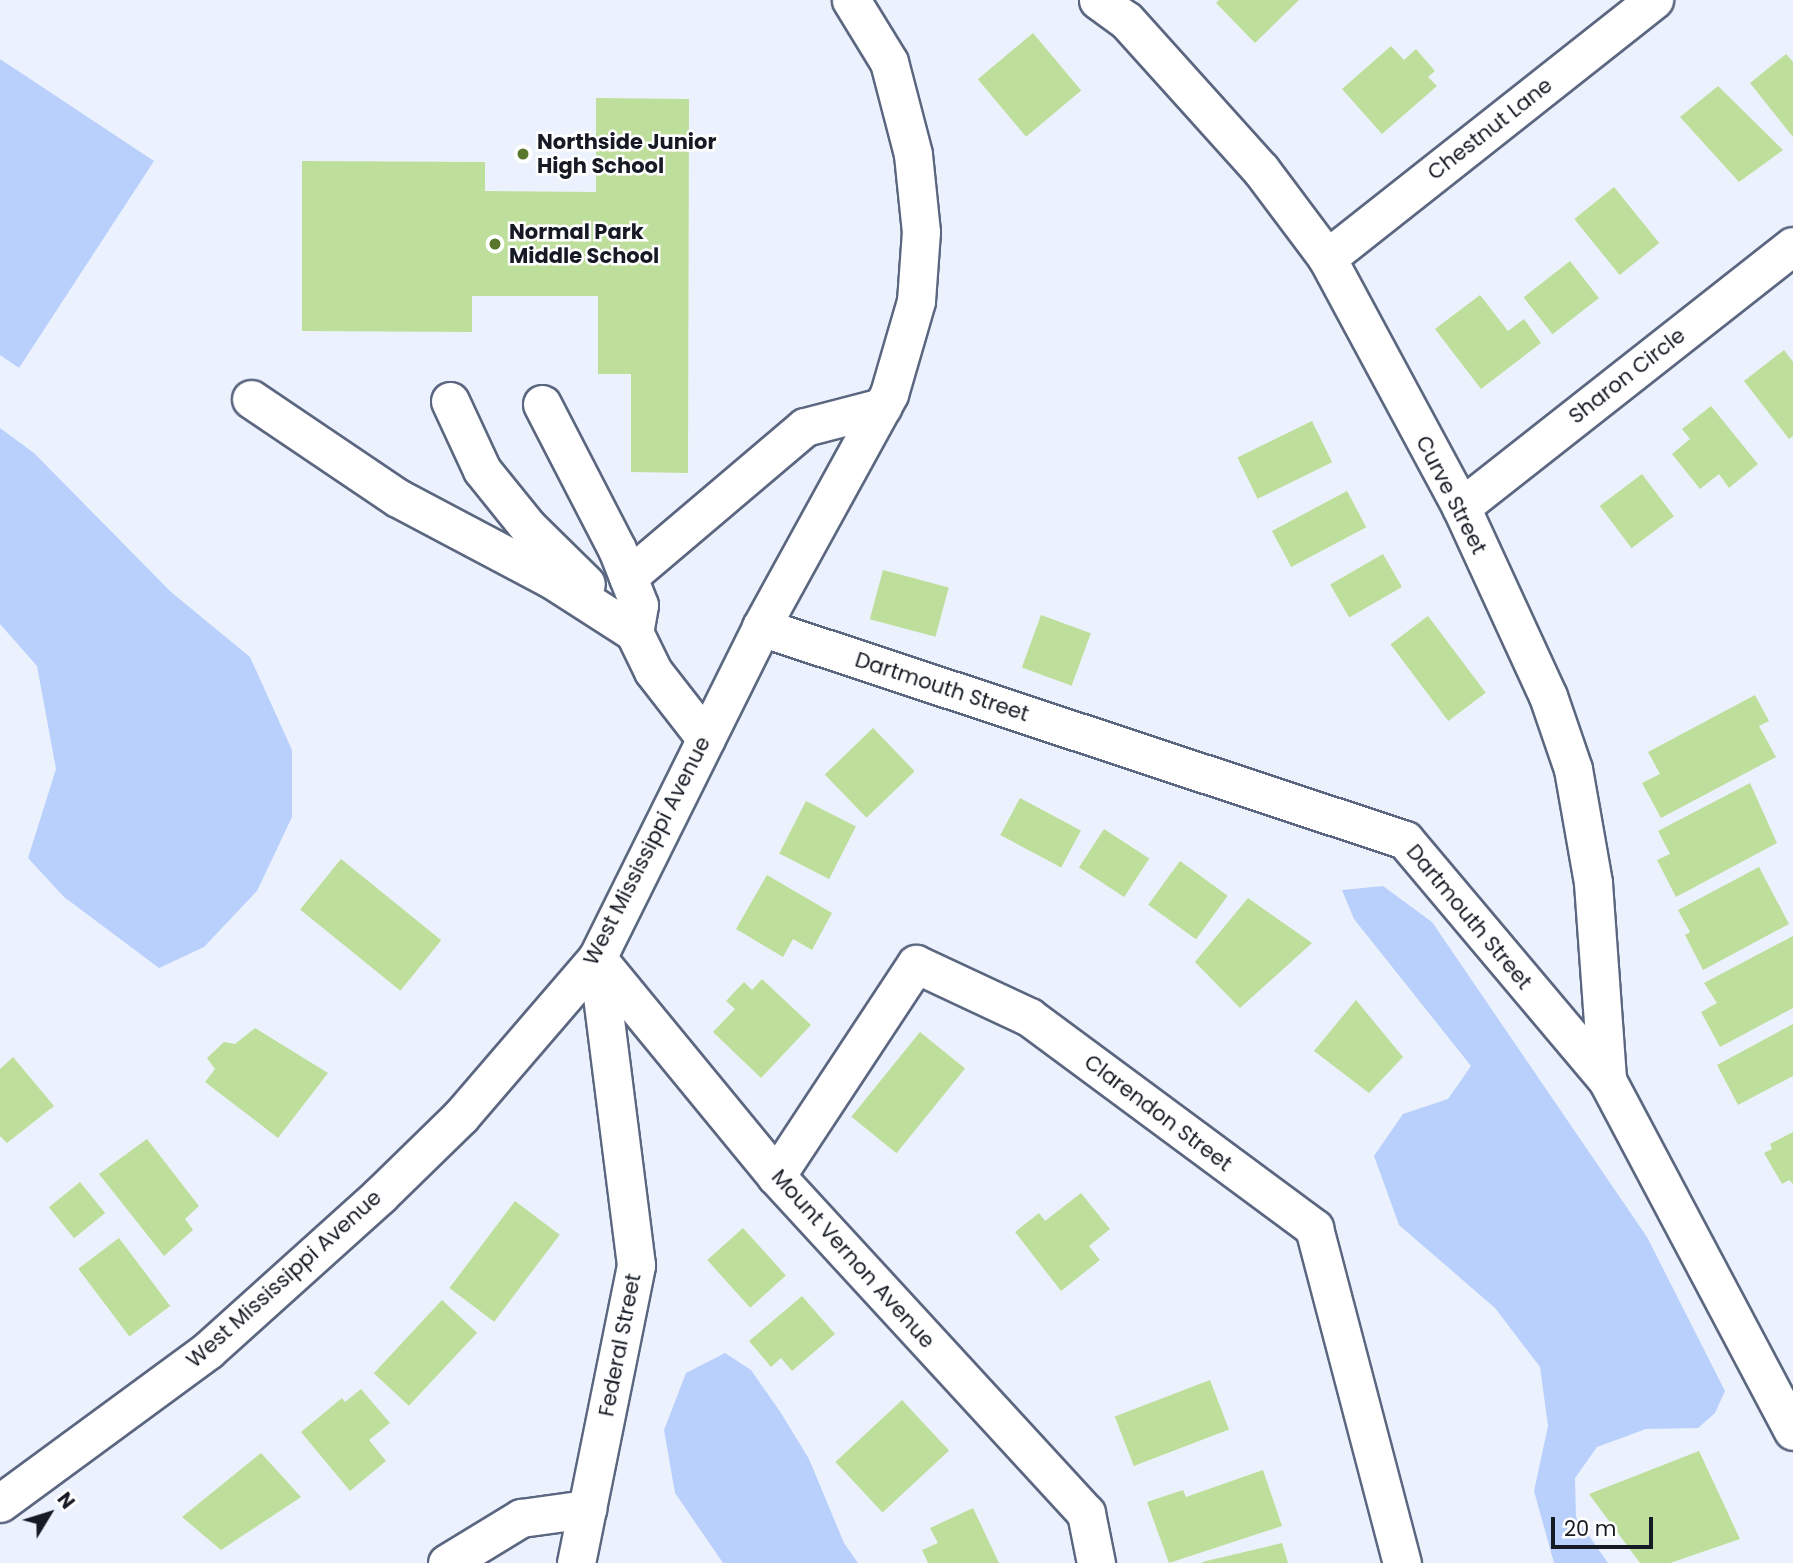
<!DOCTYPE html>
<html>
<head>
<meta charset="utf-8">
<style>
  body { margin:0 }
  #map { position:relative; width:1793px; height:1563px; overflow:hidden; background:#ecf2fd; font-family:Poppins,sans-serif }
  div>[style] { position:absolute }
  .green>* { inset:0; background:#b9d0fc }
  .building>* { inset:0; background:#bede9b; transform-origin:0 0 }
  .roads { filter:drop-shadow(2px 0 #5b6780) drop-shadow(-2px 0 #5b6780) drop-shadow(0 2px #5b6780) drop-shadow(0 -2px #5b6780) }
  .minor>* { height:37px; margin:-18.5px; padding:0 18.5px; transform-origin:18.5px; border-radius:18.5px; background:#fff }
  .dots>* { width:19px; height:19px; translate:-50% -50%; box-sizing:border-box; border:4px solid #fff; border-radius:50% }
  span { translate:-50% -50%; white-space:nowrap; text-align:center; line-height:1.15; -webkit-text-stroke:5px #fff; paint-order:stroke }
  .street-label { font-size:21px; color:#151a24 }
  .poi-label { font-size:21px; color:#151a24; font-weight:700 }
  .left { translate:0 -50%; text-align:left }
  .north { position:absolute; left:14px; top:1479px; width:70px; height:70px; -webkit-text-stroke:5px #fff; paint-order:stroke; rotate:52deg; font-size:19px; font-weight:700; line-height:28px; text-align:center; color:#151a24 }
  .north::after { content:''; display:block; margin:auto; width:24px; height:32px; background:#151a24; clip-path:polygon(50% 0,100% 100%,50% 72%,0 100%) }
  .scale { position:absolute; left:1551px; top:1517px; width:102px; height:32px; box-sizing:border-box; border:4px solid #151a24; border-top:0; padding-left:9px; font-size:21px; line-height:24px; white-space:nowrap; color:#151a24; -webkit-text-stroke:5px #fff; paint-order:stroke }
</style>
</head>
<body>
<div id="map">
  <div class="green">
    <div style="clip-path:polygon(0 59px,154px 161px,19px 368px,0 355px)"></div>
    <div style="clip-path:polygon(0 428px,34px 453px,171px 592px,250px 657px,292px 750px,292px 817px,257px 891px,204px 947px,159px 968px,64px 897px,28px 858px,56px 769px,37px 666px,0 624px)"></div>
    <div style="clip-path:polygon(1383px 886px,1432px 922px,1647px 1237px,1725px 1391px,1715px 1413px,1698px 1428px,1646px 1429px,1597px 1447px,1575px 1478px,1576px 1517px,1608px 1563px,1554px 1563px,1534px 1491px,1548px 1426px,1540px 1367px,1495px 1308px,1399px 1225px,1374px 1156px,1403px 1114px,1448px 1099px,1471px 1066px,1354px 919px,1342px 890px)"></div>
    <div style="clip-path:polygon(725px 1353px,751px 1370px,781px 1413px,809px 1459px,844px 1543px,858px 1563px,723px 1563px,675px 1493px,664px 1430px,686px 1373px)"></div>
  </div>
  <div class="building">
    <div style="clip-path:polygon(1219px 0,1299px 0,1255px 43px,1216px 3px)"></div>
    <div style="left:1033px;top:33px;width:75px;height:72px;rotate:50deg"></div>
    <div style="clip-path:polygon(1391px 46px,1404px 60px,1416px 49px,1435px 71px,1428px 77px,1437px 86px,1382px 134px,1342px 89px)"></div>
    <div style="clip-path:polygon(1786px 54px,1793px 62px,1793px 137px,1750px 83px)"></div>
    <div style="clip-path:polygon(1718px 86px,1783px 150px,1739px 182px,1680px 117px)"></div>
    <div style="clip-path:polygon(596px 98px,689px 99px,688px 473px,631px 472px,631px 374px,598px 374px,598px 296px,472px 296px,472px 332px,302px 331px,302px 161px,485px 162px,485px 191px,596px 192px)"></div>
    <div style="left:1614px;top:187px;width:72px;height:51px;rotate:51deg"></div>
    <div style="left:1570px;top:261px;width:47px;height:59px;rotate:52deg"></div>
    <div style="clip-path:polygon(1480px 295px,1508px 331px,1524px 319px,1541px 343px,1481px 389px,1435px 329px)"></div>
    <div style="clip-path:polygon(1784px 350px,1793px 362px,1793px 436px,1789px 439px,1744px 381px)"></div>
    <div style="clip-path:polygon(1711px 406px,1758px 464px,1729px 488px,1719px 474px,1700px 489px,1672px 454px,1690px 439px,1682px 429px)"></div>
    <div style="left:1312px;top:421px;width:46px;height:83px;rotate:64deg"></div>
    <div style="left:1642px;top:474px;width:53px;height:53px;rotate:53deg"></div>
    <div style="left:1347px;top:491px;width:41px;height:85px;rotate:62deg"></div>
    <div style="left:1383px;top:554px;width:38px;height:61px;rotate:60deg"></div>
    <div style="left:883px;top:570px;width:68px;height:51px;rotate:15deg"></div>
    <div style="left:1041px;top:615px;width:53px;height:56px;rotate:20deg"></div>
    <div style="left:1428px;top:616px;width:96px;height:47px;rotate:53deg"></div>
    <div style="clip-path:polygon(1755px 695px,1769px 721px,1759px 726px,1776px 757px,1661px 818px,1642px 783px,1660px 774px,1648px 752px)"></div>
    <div style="left:873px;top:728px;width:60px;height:67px;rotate:46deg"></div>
    <div style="clip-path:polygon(1750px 783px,1777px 843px,1676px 897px,1657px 860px,1670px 854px,1658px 831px)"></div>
    <div style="left:1020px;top:798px;width:69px;height:42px;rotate:28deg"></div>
    <div style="left:806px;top:801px;width:56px;height:59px;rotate:27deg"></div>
    <div style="left:1104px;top:829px;width:54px;height:46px;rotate:33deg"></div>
    <div style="left:341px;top:859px;width:129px;height:65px;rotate:39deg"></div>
    <div style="left:1180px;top:861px;width:59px;height:54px;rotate:36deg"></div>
    <div style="clip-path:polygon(1759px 867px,1789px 924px,1703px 970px,1685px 935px,1690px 932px,1678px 910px)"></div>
    <div style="clip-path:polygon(767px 875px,832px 913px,812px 950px,793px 939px,783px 957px,736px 929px)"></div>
    <div style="clip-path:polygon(1248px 898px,1312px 943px,1240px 1008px,1195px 962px)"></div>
    <div style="clip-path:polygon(1793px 936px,1793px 1008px,1720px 1047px,1701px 1012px,1717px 1003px,1704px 983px)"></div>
    <div style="clip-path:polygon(762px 979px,811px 1025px,761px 1078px,713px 1032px,735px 1009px,726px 1001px,744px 982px,752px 990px)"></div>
    <div style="clip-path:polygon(1356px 1000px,1403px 1057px,1369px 1093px,1314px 1051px)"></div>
    <div style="clip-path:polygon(1793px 1024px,1793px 1076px,1738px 1105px,1717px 1065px)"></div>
    <div style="clip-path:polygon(255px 1028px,328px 1073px,278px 1138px,205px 1082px,215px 1069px,207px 1058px,224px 1042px,235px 1044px)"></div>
    <div style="left:920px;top:1032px;width:58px;height:109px;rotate:39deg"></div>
    <div style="clip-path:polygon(13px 1057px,54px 1106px,7px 1143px,0 1136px,0 1069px)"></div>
    <div style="clip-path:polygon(1793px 1132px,1793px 1184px,1789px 1180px,1782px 1184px,1764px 1153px,1772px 1149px,1770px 1144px)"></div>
    <div style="clip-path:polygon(147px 1139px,199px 1206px,185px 1219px,193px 1230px,164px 1256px,99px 1174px)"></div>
    <div style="left:80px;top:1182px;width:40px;height:40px;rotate:51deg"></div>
    <div style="clip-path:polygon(1081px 1193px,1110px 1229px,1089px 1246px,1100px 1260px,1061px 1291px,1015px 1232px,1039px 1213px,1045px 1221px)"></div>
    <div style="left:515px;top:1201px;width:56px;height:109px;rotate:37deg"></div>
    <div style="left:743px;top:1228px;width:64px;height:48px;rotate:48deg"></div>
    <div style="left:119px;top:1238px;width:85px;height:51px;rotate:53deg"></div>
    <div style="clip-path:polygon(802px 1296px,835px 1334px,792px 1371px,781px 1358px,771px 1367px,749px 1341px)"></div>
    <div style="left:442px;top:1300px;width:48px;height:100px;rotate:43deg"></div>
    <div style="left:1210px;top:1380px;width:53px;height:102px;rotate:69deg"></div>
    <div style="clip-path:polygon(361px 1389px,390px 1423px,369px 1440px,386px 1461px,350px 1491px,301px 1432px,342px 1398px,345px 1402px)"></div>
    <div style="left:902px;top:1400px;width:69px;height:91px;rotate:47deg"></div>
    <div style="clip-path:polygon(1699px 1451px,1740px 1539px,1670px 1563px,1640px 1563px,1589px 1494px)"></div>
    <div style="clip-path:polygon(261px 1453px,301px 1497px,221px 1550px,182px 1517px)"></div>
    <div style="clip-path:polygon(1263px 1470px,1282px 1526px,1169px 1563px,1147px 1502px,1183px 1490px,1186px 1497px)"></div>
    <div style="clip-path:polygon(973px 1508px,999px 1563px,928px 1563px,922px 1550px,938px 1543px,930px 1528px)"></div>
    <div style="clip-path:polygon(1282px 1543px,1288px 1563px,1202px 1563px,1202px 1562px)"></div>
  </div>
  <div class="roads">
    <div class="minor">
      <div style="left:1098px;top:0;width:34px;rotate:36deg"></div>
      <div style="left:1126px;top:20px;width:202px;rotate:48deg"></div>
      <div style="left:1261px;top:170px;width:110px;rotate:53.1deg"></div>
      <div style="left:1327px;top:258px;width:283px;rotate:61.7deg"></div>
      <div style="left:1461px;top:507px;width:208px;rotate:65.3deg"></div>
      <div style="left:1548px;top:696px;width:77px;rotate:71.1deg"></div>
      <div style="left:1573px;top:769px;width:116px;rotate:80deg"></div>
      <div style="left:1593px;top:883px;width:197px;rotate:85.9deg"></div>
      <div style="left:1327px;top:258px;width:417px;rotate:-38.3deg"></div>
      <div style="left:251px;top:399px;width:177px;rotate:34deg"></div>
      <div style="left:398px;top:498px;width:173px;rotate:27.9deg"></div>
      <div style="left:551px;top:579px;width:98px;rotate:32.6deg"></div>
      <div style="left:634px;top:632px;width:43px;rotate:64deg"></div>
      <div style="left:653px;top:671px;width:86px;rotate:52.1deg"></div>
      <div style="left:450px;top:401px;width:76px;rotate:65.1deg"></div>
      <div style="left:482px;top:470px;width:73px;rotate:51.1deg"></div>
      <div style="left:528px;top:527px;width:81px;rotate:44.5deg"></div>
      <div style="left:542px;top:404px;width:163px;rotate:62.7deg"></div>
      <div style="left:617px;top:549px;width:60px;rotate:68.6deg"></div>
      <div style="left:639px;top:605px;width:27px;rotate:100deg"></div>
      <div style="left:1461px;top:507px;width:422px;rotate:-38.2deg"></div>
      <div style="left:628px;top:577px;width:232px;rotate:-40.3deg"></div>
      <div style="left:805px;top:427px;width:80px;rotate:-14.6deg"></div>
      <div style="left:761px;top:627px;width:678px;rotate:18.3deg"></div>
      <div style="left:1405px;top:840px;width:314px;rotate:49.9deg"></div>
      <div style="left:1607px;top:1080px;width:397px;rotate:62.1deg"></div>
      <div style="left:597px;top:958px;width:282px;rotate:50.6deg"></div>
      <div style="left:776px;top:1176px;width:458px;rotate:47.4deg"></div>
      <div style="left:1086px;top:1513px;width:51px;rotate:78.7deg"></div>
      <div style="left:776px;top:1176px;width:254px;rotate:-56.6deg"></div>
      <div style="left:916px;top:964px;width:125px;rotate:25.1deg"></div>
      <div style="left:1029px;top:1017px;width:355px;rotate:36.5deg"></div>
      <div style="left:1314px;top:1228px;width:346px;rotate:75.3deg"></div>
      <div style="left:0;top:1503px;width:258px;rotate:-36.3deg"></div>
      <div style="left:208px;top:1350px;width:232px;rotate:-42deg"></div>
      <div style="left:380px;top:1195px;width:113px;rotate:-44.3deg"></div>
      <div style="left:461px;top:1116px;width:208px;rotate:-49.3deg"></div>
      <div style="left:597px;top:958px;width:369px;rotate:-63.6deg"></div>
      <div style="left:761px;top:627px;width:266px;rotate:-61.2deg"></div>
      <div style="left:889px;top:394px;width:97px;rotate:-73.8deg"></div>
      <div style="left:916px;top:301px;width:69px;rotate:-85.9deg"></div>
      <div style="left:921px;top:232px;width:78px;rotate:-95.9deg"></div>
      <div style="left:913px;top:154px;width:95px;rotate:-104.6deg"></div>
      <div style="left:889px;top:62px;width:73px;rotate:-121.5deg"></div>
      <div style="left:447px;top:1563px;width:87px;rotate:-31.3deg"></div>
      <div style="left:521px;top:1518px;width:67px;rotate:-7.8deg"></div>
      <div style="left:576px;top:1563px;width:304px;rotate:-78.6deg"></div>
      <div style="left:636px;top:1265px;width:309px;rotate:-97.2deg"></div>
    </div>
  </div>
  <div class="dots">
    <div style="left:523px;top:154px;background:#58772d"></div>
    <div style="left:495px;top:244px;background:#58772d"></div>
  </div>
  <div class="street-label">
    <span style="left:1490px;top:129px;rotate:-38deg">Chestnut Lane</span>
    <span style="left:1627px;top:376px;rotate:-38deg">Sharon Circle</span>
    <span style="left:1451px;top:495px;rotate:63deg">Curve Street</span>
    <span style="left:942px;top:687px;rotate:18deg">Dartmouth Street</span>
    <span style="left:647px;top:851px;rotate:-63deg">West Mississippi Avenue</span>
    <span style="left:1469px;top:917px;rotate:50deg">Dartmouth Street</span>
    <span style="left:1158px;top:1113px;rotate:37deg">Clarendon Street</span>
    <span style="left:853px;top:1259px;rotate:48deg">Mount Vernon Avenue</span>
    <span style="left:284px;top:1279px;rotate:-42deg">West Mississippi Avenue</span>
    <span style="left:620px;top:1345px;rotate:-79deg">Federal Street</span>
  </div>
  <div class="poi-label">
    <span class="left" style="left:537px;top:154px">Northside Junior<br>High School</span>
    <span class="left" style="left:509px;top:244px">Normal Park<br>Middle School</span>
  </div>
  <div class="north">N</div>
  <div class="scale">20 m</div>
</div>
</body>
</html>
